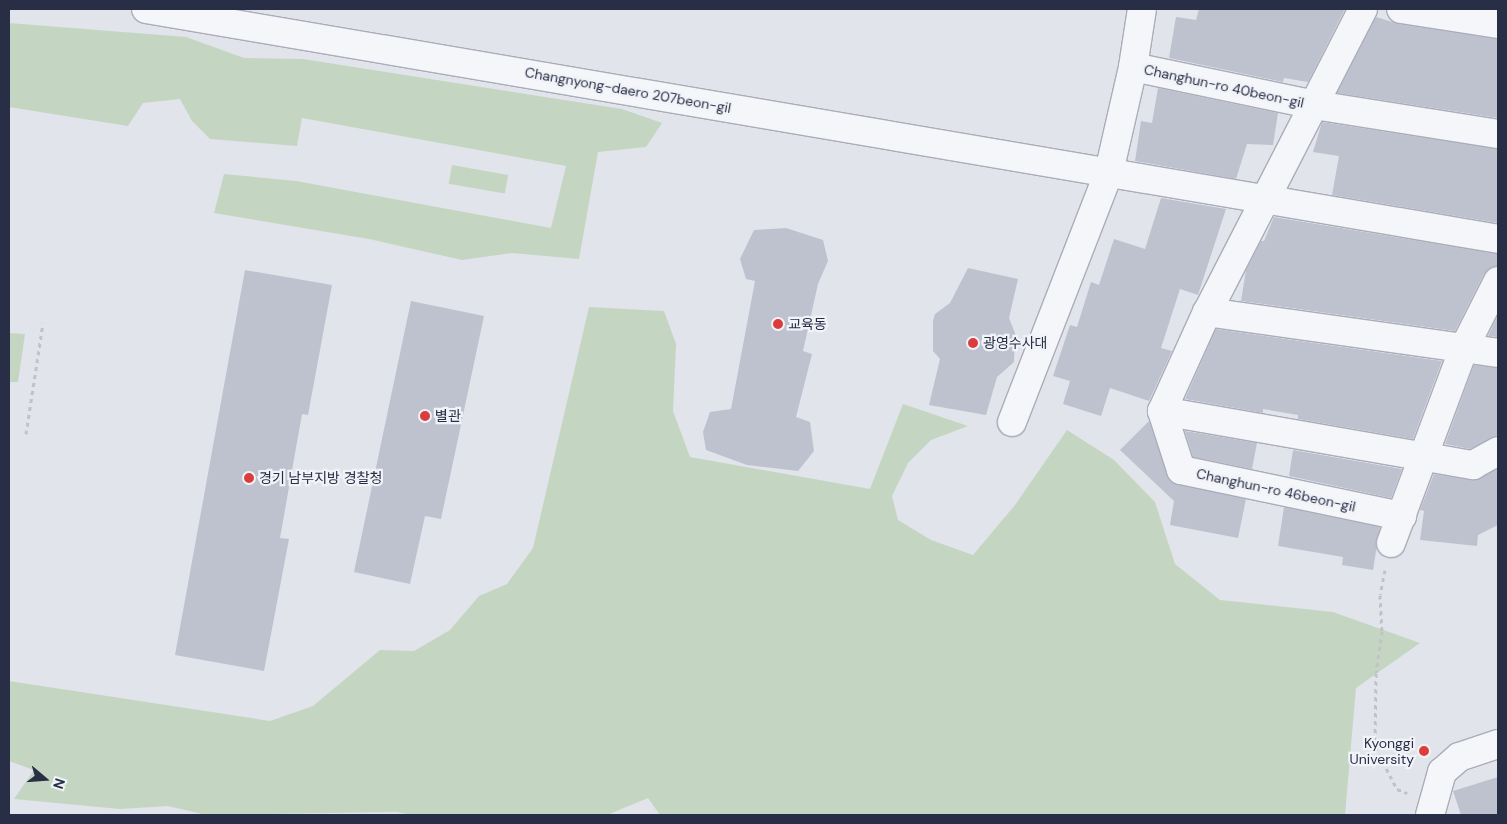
<!DOCTYPE html>
<html>
<head>
<meta charset="utf-8">
<style>
  body { margin:0 }
  #map { position:relative; width:1507px; height:824px; overflow:hidden; background:#e1e4eb; font-family:"DM Sans","Noto Sans KR",sans-serif }
  div>[style] { position:absolute }
  .green>* { inset:0; background:#c4d6c2; transform-origin:0 0 }
  .building>* { inset:0; background:#bec2cf }
  .path>* { height:3px; margin-top:-1.5px; transform-origin:0; background:repeating-linear-gradient(90deg,#c0c2ca 0 4px,transparent 0 8px) }
  .roads { filter:drop-shadow(1px 0 #aaadb9) drop-shadow(-1px 0 #aaadb9) drop-shadow(0 1px #aaadb9) drop-shadow(0 -1px #aaadb9) }
  .minor>* { height:28px; margin:-14px; padding:0 14px; transform-origin:14px; border-radius:14px; background:#f5f6f9 }
  .dots>* { width:14px; height:14px; translate:-50% -50%; box-sizing:border-box; border:2px solid #f1f3f8; border-radius:50% }
  span { translate:-50% -50%; white-space:nowrap; text-align:center; line-height:1.15; -webkit-text-stroke:4.5px #f1f3f8; paint-order:stroke }
  .street-label { font-size:14px; color:#282e45 }
  .poi-label { font-size:14px; color:#282e45 }
  .left { translate:0 -50%; text-align:left }
  .right { translate:-100% -50%; text-align:right }
  .frame { position:absolute; inset:0; border:10px solid #282e45; pointer-events:none }
  .north { position:absolute; left:20px; top:754px; width:50px; height:50px; -webkit-text-stroke:4px #f1f3f8; paint-order:stroke; rotate:108deg; font-size:14px; font-weight:700; line-height:20px; text-align:center; color:#282e45 }
  .north::after { content:''; display:block; margin:auto; width:18px; height:22px; background:#282e45; clip-path:polygon(50% 0,100% 100%,50% 72%,0 100%) }
</style>
</head>
<body>
<div id="map">
  <div class="green">
    <div style="clip-path:polygon(9px 23px,186px 37px,244px 58px,303px 59px,622px 109px,662px 123px,646px 147px,598px 152px,579px 259px,512px 253px,462px 260px,369px 239px,214px 213px,224px 174px,296px 181px,551px 228px,566px 166px,302px 118px,297px 146px,210px 139px,192px 121px,180px 99px,143px 103px,128px 126px,9px 107px)"></div>
    <div style="left:452px;top:165px;width:57px;height:19px;rotate:10deg"></div>
    <div style="clip-path:polygon(589px 307px,664px 311px,676px 344px,673px 411px,690px 457px,870px 489px,903px 404px,968px 426px,931px 440px,908px 463px,892px 496px,898px 520px,931px 540px,973px 555px,1015px 505px,1067px 430px,1114px 460px,1155px 502px,1175px 564px,1220px 600px,1333px 612px,1420px 643px,1356px 688px,1345px 815px,660px 815px,648px 798px,607px 815px,412px 815px,397px 812px,206px 815px,168px 806px,120px 809px,14px 799px,34px 770px,9px 761px,9px 681px,270px 721px,313px 706px,380px 650px,414px 651px,450px 630px,479px 596px,507px 584px,533px 548px)"></div>
    <div style="clip-path:polygon(9px 333px,25px 334px,18px 382px,9px 382px)"></div>
  </div>
  <div class="building">
    <div style="clip-path:polygon(1199px 9px,1345px 9px,1308px 82px,1284px 78px,1283px 82px,1169px 58px,1176px 17px,1196px 20px)"></div>
    <div style="clip-path:polygon(1376px 17px,1399px 24px,1498px 39px,1498px 118px,1337px 93px)"></div>
    <div style="clip-path:polygon(1158px 88px,1278px 113px,1273px 145px,1247px 144px,1236px 179px,1135px 161px,1141px 121px,1152px 123px)"></div>
    <div style="clip-path:polygon(1322px 122px,1498px 149px,1498px 223px,1332px 195px,1339px 156px,1313px 152px)"></div>
    <div style="clip-path:polygon(1161px 198px,1226px 209px,1198px 295px,1180px 289px,1161px 348px,1172px 351px,1149px 401px,1110px 388px,1101px 416px,1063px 404px,1070px 381px,1053px 376px,1070px 325px,1077px 327px,1091px 282px,1099px 285px,1114px 239px,1145px 249px)"></div>
    <div style="clip-path:polygon(1274px 217px,1498px 254px,1498px 266px,1484px 274px,1455px 331px,1241px 301px,1246px 270px,1261px 241px,1264px 241px)"></div>
    <div style="clip-path:polygon(786px 228px,823px 240px,828px 261px,818px 284px,803px 351px,812px 354px,796px 417px,810px 422px,814px 451px,798px 471px,747px 465px,706px 450px,703px 432px,710px 412px,731px 409px,755px 281px,746px 279px,740px 259px,754px 230px)"></div>
    <div style="clip-path:polygon(968px 268px,1018px 279px,1009px 318px,1015px 333px,1014px 362px,997px 377px,986px 415px,929px 405px,940px 359px,933px 351px,933px 321px,935px 314px,950px 303px)"></div>
    <div style="clip-path:polygon(245px 270px,332px 285px,308px 415px,302px 414px,280px 538px,289px 539px,264px 671px,175px 655px)"></div>
    <div style="clip-path:polygon(411px 301px,484px 316px,441px 519px,425px 516px,410px 584px,354px 572px)"></div>
    <div style="clip-path:polygon(1498px 315px,1498px 337px,1488px 336px)"></div>
    <div style="clip-path:polygon(1216px 329px,1442px 361px,1413px 439px,1298px 419px,1298px 415px,1263px 409px,1263px 413px,1185px 399px)"></div>
    <div style="clip-path:polygon(1474px 365px,1498px 368px,1498px 435px,1470px 449px,1445px 444px)"></div>
    <div style="clip-path:polygon(1149px 421px,1171px 482px,1246px 499px,1238px 538px,1170px 525px,1174px 501px,1120px 450px)"></div>
    <div style="clip-path:polygon(1185px 431px,1257px 443px,1252px 469px,1193px 457px)"></div>
    <div style="clip-path:polygon(1293px 450px,1402px 469px,1391px 498px,1289px 476px)"></div>
    <div style="clip-path:polygon(1498px 469px,1498px 525px,1478px 535px,1477px 546px,1420px 540px,1424px 511px,1420px 510px,1434px 474px,1471px 480px)"></div>
    <div style="clip-path:polygon(1284px 507px,1380px 527px,1373px 570px,1342px 565px,1343px 557px,1278px 546px)"></div>
    <div style="clip-path:polygon(1498px 777px,1498px 815px,1461px 815px,1453px 791px)"></div>
  </div>
  <div class="path">
    <div style="left:26px;top:434px;width:112px;rotate:-81.3deg"></div>
    <div style="left:1385px;top:570px;width:25px;rotate:101deg"></div>
    <div style="left:1380px;top:595px;width:36px;rotate:87deg"></div>
    <div style="left:1382px;top:631px;width:42px;rotate:98.1deg"></div>
    <div style="left:1376px;top:673px;width:74px;rotate:90.8deg"></div>
    <div style="left:1375px;top:747px;width:47px;rotate:62.4deg"></div>
    <div style="left:1397px;top:789px;width:11px;rotate:22deg"></div>
  </div>
  <div class="roads">
    <div class="minor">
      <div style="left:146px;top:9px;width:1371px;rotate:9.65deg"></div>
      <div style="left:1363px;top:9px;width:341px;rotate:117.2deg"></div>
      <div style="left:1207px;top:312px;width:109px;rotate:114.4deg"></div>
      <div style="left:1162px;top:411px;width:62px;rotate:72.1deg"></div>
      <div style="left:1181px;top:470px;width:226px;rotate:11.8deg"></div>
      <div style="left:1401px;top:9px;width:98px;rotate:8.8deg"></div>
      <div style="left:1133px;top:67px;width:186px;rotate:11.8deg"></div>
      <div style="left:1315px;top:105px;width:185px;rotate:9deg"></div>
      <div style="left:1207px;top:312px;width:294px;rotate:8deg"></div>
      <div style="left:1162px;top:411px;width:316px;rotate:9.9deg"></div>
      <div style="left:1473px;top:465px;width:29px;rotate:-29deg"></div>
      <div style="left:1012px;top:422px;width:268px;rotate:-68.8deg"></div>
      <div style="left:1109px;top:172px;width:108px;rotate:-77.1deg"></div>
      <div style="left:1133px;top:67px;width:59px;rotate:-81.2deg"></div>
      <div style="left:1391px;top:543px;width:208px;rotate:-69.5deg"></div>
      <div style="left:1464px;top:348px;width:75px;rotate:-63.1deg"></div>
      <div style="left:1430px;top:815px;width:45px;rotate:-74.4deg"></div>
      <div style="left:1442px;top:772px;width:23px;rotate:-41deg"></div>
      <div style="left:1459px;top:757px;width:41px;rotate:-18.4deg"></div>
    </div>
  </div>
  <div class="dots">
    <div style="left:778px;top:324px;background:#db3d3c"></div>
    <div style="left:973px;top:343px;background:#db3d3c"></div>
    <div style="left:425px;top:416px;background:#db3d3c"></div>
    <div style="left:249px;top:478px;background:#db3d3c"></div>
    <div style="left:1424px;top:751px;background:#db3d3c"></div>
  </div>
  <div class="street-label">
    <span style="left:1224px;top:86px;rotate:12deg">Changhun-ro 40beon-gil</span>
    <span style="left:628px;top:90px;rotate:10deg">Changnyong-daero 207beon-gil</span>
    <span style="left:1276px;top:490px;rotate:12deg">Changhun-ro 46beon-gil</span>
  </div>
  <div class="poi-label">
    <span class="left" style="left:788px;top:324px">교육동</span>
    <span class="left" style="left:983px;top:343px">광영수사대</span>
    <span class="left" style="left:435px;top:416px">별관</span>
    <span class="left" style="left:259px;top:478px">경기 남부지방 경찰청</span>
    <span class="right" style="left:1414px;top:751px">Kyonggi<br>University</span>
  </div>
  <div class="frame"></div>
  <div class="north">N</div>
</div>
</body>
</html>
